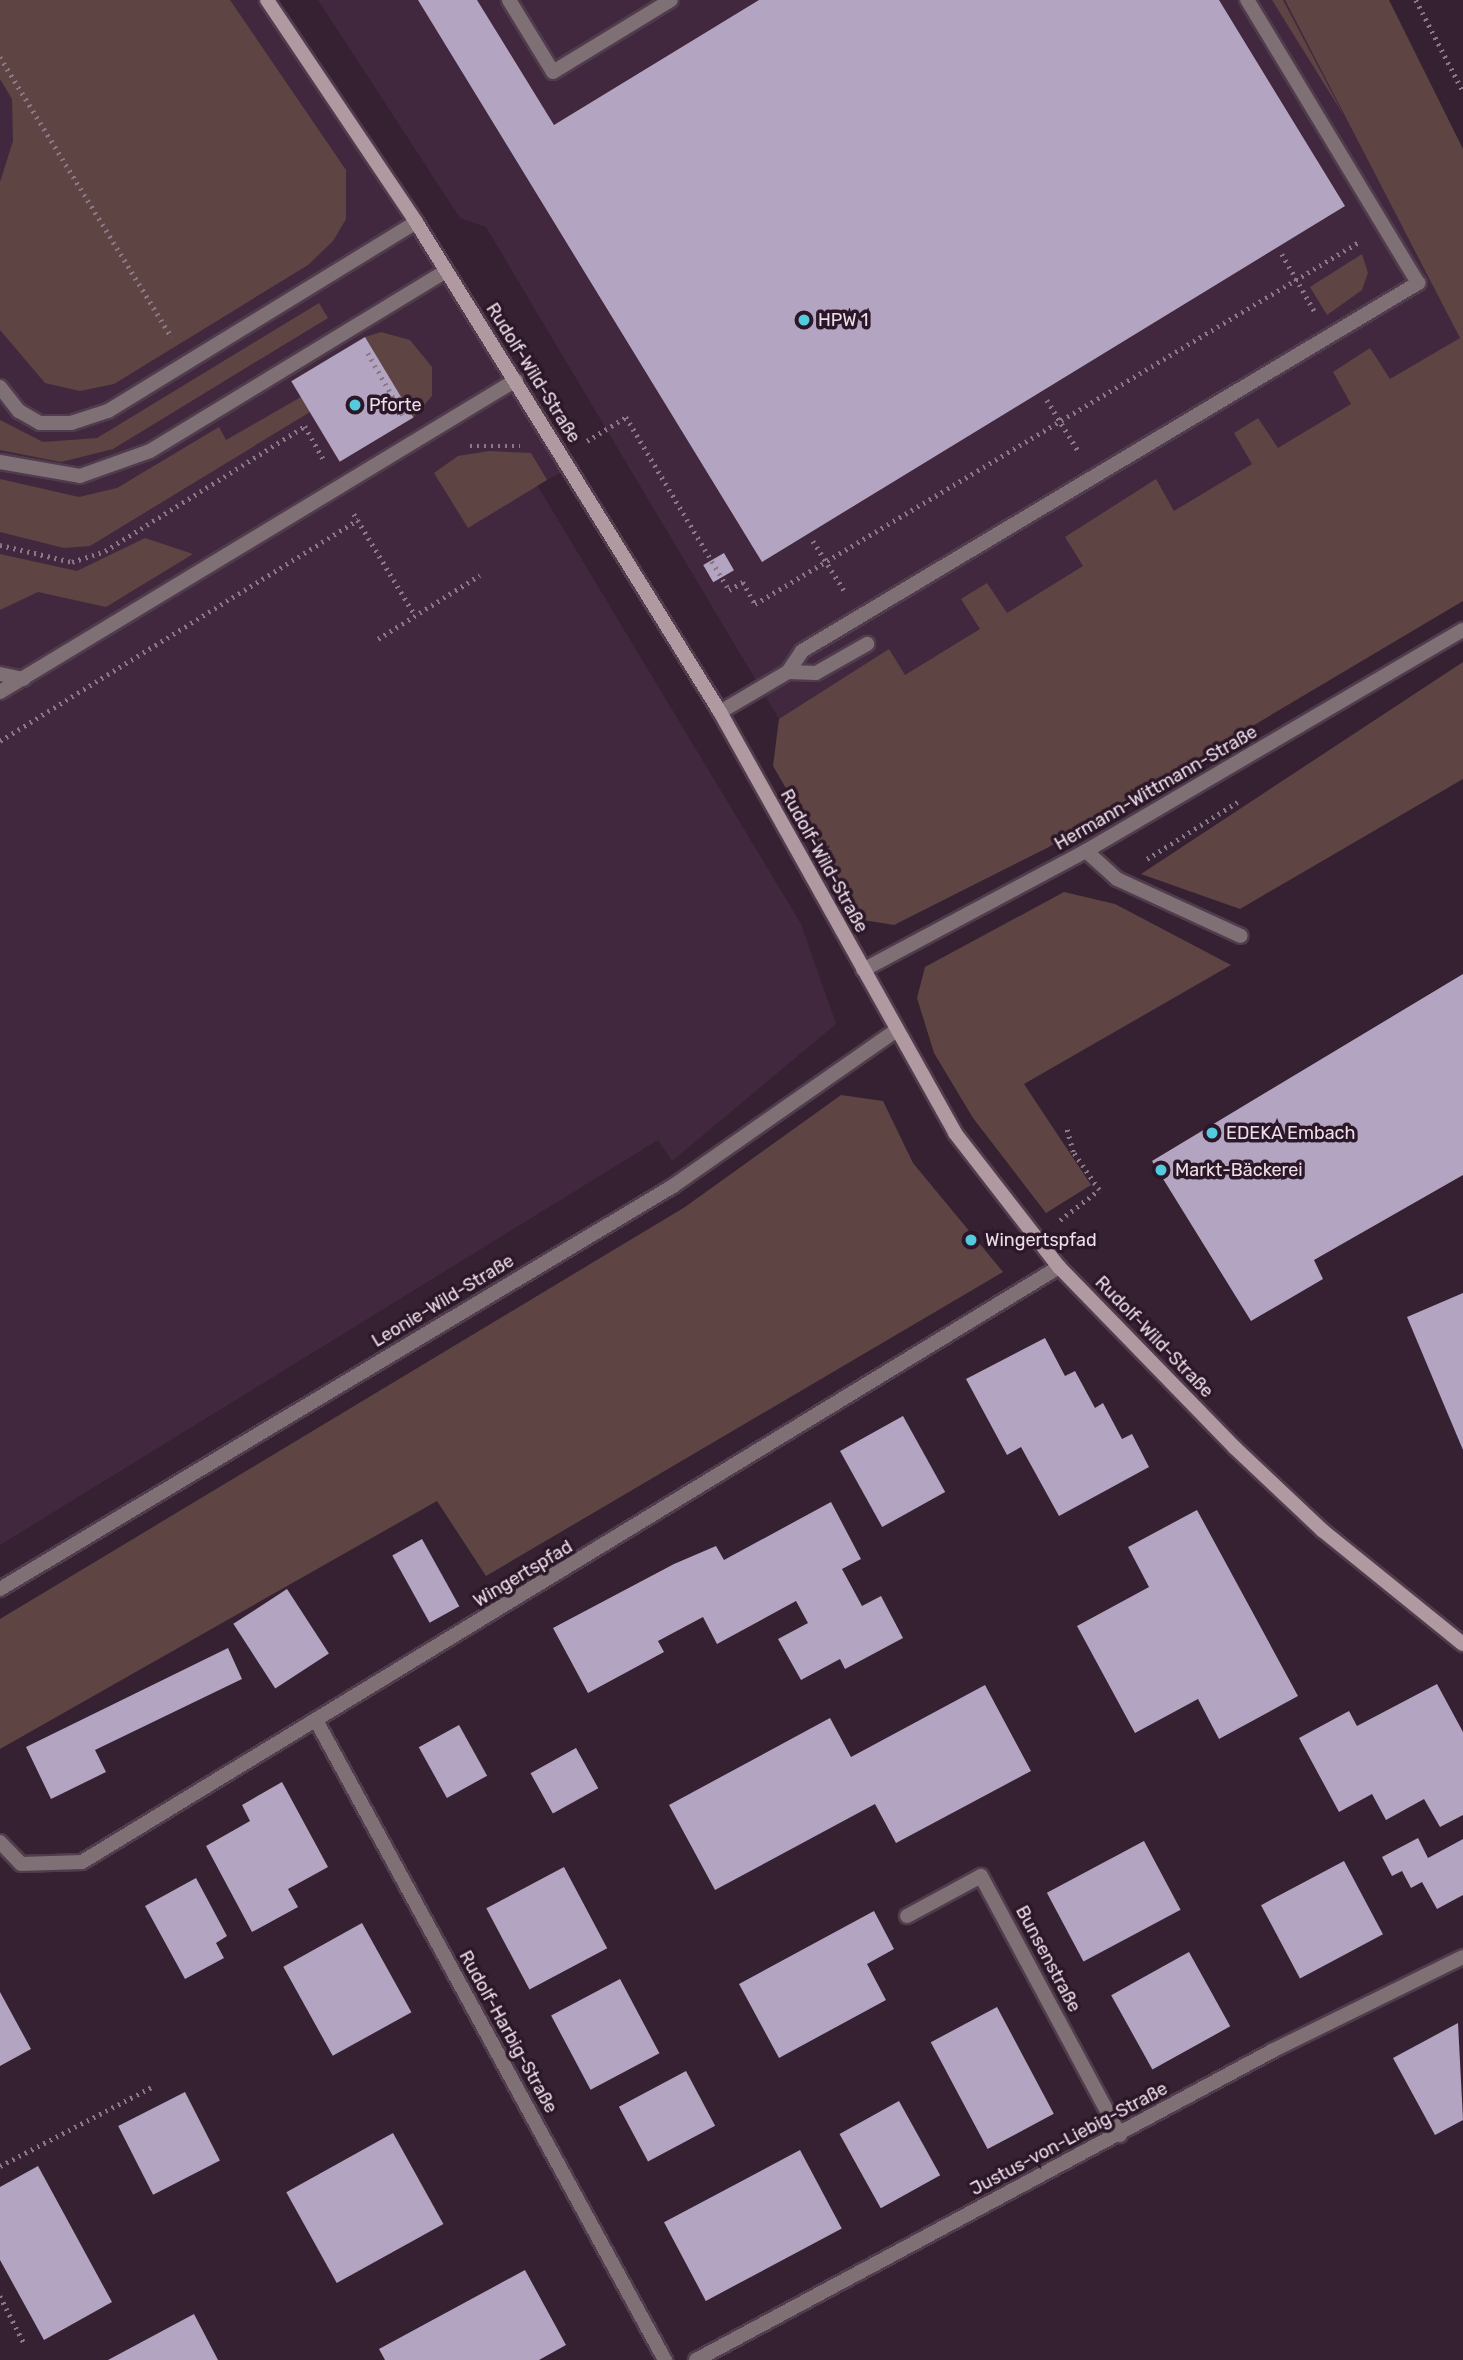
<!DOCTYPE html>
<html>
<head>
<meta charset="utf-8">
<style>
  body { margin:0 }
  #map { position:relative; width:1463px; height:2360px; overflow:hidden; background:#362132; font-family:Rubik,sans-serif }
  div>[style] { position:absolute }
  .built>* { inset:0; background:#42283e }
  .green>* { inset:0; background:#5e4443 }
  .building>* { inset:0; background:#b3a4c1; transform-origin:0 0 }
  .path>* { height:4.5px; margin-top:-2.25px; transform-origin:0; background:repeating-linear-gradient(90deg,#8a7887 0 2px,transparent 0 7px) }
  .roads { filter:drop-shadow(2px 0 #503c4c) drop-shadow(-2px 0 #503c4c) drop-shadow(0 2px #503c4c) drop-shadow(0 -2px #503c4c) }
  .lane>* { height:14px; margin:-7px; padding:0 7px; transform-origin:7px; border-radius:7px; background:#7f7075 }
  .street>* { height:14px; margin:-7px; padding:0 7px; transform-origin:7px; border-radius:7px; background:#7f7075 }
  .secondary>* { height:14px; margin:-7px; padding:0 7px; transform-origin:7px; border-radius:7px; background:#b099a0 }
  .dots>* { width:19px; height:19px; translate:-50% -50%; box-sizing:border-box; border:4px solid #2c1728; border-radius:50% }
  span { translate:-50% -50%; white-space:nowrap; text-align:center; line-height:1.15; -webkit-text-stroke:7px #2c1728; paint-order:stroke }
  .poi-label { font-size:18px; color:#eddfea }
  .left { translate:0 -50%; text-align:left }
  .street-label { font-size:18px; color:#eddfea }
</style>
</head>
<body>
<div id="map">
  <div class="built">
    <div style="clip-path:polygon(0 0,265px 0,569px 469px,537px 485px,801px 924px,836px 1024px,672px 1161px,658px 1140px,0 1545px)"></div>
    <div style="clip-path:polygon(318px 0,1285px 0,1463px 343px,1463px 552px,885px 897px,486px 227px,460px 218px)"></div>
  </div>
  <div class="green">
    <div style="clip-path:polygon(0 0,230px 0,346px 170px,346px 219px,333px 241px,308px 265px,114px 384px,80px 391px,45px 383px,0 330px,0 182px,13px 141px,12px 99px,0 79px)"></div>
    <div style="clip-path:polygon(1272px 0,1283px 0,1343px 114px)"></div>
    <div style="clip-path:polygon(1285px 0,1389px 0,1463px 149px,1463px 601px,1047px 848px,894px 925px,863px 920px,773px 766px,779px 719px,889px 649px,905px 675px,980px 629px,961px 599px,987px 583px,1007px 613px,1083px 566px,1065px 537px,1156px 479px,1174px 511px,1252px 464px,1234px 433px,1258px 418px,1278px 448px,1351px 404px,1333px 372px,1370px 348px,1390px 379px,1460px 338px)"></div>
    <div style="clip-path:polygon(1362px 254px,1368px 273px,1362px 290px,1327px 315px,1310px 287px)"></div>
    <div style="clip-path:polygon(319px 303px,328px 318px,113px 449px,61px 462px,0 450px,0 420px,43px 442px,97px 438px)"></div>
    <div style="clip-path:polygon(381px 332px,410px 340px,432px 367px,432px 396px,413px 418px,365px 337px)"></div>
    <div style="clip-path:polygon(301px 397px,310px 412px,90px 546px,64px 548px,0 532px,0 479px,79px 497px,117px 488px,219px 427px,226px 440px)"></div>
    <div style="clip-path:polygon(489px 451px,531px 453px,547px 480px,468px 528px,434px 473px,458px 456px)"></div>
    <div style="clip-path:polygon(145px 538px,193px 554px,106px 607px,38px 592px,0 610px,0 554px,77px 571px)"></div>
    <div style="clip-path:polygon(1463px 662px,1463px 779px,1240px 909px,1141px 874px)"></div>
    <div style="clip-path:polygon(1064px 892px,1115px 904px,1231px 965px,1024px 1084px,1091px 1185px,1046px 1213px,973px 1118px,934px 1053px,917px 998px,925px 967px)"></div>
    <div style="clip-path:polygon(841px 1095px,883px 1101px,913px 1163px,1003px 1272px,486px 1576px,437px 1501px,0 1749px,0 1619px,685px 1207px)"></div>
  </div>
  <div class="building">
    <div style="clip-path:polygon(418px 0,477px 0,554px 125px,759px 0,1219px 0,1345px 206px,762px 562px)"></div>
    <div style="left:365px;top:337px;width:94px;height:86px;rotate:59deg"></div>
    <div style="left:724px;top:553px;width:20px;height:24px;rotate:60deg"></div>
    <div style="clip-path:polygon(1463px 974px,1463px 1175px,1314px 1260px,1323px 1279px,1251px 1321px,1152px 1161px)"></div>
    <div style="clip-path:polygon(1463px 1293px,1463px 1450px,1407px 1317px)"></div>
    <div style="clip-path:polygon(1045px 1338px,1065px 1376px,1075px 1371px,1095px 1408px,1103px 1403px,1122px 1439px,1132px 1434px,1149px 1467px,1059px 1516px,1021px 1447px,1007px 1455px,966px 1379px)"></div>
    <div style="left:903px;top:1416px;width:87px;height:72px;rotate:61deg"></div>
    <div style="clip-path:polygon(831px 1502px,861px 1559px,842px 1569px,862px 1606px,881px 1596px,903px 1638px,845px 1669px,840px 1659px,801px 1680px,778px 1639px,808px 1623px,796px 1601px,717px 1644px,703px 1617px,658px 1641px,664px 1652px,588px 1693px,553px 1628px,674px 1564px,716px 1546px,724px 1560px)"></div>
    <div style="clip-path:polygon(1197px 1510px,1298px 1696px,1219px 1739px,1198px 1699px,1135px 1733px,1077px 1626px,1149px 1587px,1128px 1547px)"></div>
    <div style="left:422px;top:1539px;width:77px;height:34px;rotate:61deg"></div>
    <div style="left:287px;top:1589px;width:77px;height:64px;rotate:57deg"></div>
    <div style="clip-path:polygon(228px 1648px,242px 1679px,95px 1750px,106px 1772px,51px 1799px,26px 1747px)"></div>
    <div style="clip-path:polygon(1437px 1684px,1463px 1732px,1463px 1815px,1440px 1827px,1424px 1799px,1386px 1820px,1372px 1794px,1339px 1812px,1299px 1738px,1349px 1711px,1357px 1726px)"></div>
    <div style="clip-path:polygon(985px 1685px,1031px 1771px,896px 1843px,875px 1804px,715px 1890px,669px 1805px,830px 1718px,851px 1757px)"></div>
    <div style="left:459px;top:1725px;width:58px;height:46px;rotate:61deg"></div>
    <div style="left:576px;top:1748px;width:46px;height:52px;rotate:61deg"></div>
    <div style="clip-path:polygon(282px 1782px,328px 1867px,288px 1889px,298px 1907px,252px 1932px,206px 1846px,250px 1821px,242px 1805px)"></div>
    <div style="clip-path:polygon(1418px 1838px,1428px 1858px,1463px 1839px,1463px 1895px,1437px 1909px,1422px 1882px,1411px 1888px,1402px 1871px,1392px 1876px,1382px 1857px)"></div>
    <div style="left:1144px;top:1841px;width:78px;height:110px;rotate:62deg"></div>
    <div style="left:1344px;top:1861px;width:83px;height:94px;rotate:62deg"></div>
    <div style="left:564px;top:1867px;width:92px;height:88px;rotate:62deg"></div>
    <div style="clip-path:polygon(196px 1878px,227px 1936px,216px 1943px,224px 1958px,185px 1979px,145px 1906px)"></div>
    <div style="clip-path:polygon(874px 1911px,894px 1949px,867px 1964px,886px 2000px,779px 2058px,739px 1984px)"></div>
    <div style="left:362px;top:1923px;width:102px;height:90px;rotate:61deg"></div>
    <div style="left:1189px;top:1952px;width:85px;height:89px;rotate:61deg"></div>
    <div style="left:620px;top:1979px;width:84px;height:78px;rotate:62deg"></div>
    <div style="clip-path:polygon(0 1992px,31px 2049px,0 2066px)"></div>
    <div style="left:997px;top:2007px;width:121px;height:75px;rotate:62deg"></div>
    <div style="clip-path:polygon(1458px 2023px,1463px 2120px,1435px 2135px,1393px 2058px)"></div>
    <div style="left:686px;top:2071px;width:62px;height:76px;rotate:62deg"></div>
    <div style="left:185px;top:2092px;width:77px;height:75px;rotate:63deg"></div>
    <div style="left:899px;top:2101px;width:85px;height:68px;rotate:61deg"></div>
    <div style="left:393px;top:2133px;width:104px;height:122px;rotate:61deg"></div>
    <div style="left:800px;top:2150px;width:89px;height:154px;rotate:62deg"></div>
    <div style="clip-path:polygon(38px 2166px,112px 2302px,44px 2340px,0 2260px,0 2187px)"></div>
    <div style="clip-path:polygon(525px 2270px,566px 2345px,539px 2360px,385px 2360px,379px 2349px)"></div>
    <div style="clip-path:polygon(194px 2314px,218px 2360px,108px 2360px)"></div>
  </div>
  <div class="path">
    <div style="left:1416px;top:0;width:102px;rotate:62.7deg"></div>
    <div style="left:0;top:57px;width:329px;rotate:58.5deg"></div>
    <div style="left:1282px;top:254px;width:67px;rotate:60.4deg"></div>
    <div style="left:368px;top:353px;width:71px;rotate:60.6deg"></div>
    <div style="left:1047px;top:400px;width:61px;rotate:58.4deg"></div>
    <div style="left:587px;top:441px;width:46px;rotate:-31.6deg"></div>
    <div style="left:626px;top:417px;width:201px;rotate:59.2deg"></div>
    <div style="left:729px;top:590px;width:16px;rotate:-30deg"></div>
    <div style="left:743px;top:582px;width:25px;rotate:61deg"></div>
    <div style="left:755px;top:604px;width:704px;rotate:-30.94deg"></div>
    <div style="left:470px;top:446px;width:50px"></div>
    <div style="left:354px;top:514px;width:118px;rotate:58.9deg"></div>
    <div style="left:813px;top:541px;width:58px;rotate:57.7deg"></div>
    <div style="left:0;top:545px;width:74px;rotate:13.3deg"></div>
    <div style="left:72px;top:562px;width:35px;rotate:-18deg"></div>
    <div style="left:105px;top:551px;width:236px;rotate:-32deg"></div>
    <div style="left:305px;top:426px;width:39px;rotate:61deg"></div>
    <div style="left:378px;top:639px;width:120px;rotate:-32.1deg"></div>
    <div style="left:0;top:741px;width:421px;rotate:-31.7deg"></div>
    <div style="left:1147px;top:859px;width:107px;rotate:-32.3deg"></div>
    <div style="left:1060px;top:1220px;width:49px;rotate:-37.6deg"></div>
    <div style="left:1099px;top:1190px;width:46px;rotate:-124.4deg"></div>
    <div style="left:1073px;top:1152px;width:24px;rotate:-105deg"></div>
    <div style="left:0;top:2166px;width:171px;rotate:-27.5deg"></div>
    <div style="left:0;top:2296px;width:55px;rotate:63deg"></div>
  </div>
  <div class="roads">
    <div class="lane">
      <div style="left:509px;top:0;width:84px;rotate:58.6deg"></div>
      <div style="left:553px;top:72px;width:138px;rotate:-31.4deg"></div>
      <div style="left:0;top:387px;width:31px;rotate:52deg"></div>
      <div style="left:19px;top:411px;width:24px;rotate:30deg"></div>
      <div style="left:40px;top:423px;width:31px"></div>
      <div style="left:71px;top:423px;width:39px;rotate:-18deg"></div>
      <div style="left:108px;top:411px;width:361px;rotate:-31.5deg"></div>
      <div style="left:0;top:462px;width:81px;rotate:9.9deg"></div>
      <div style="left:80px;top:476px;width:74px;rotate:-19.7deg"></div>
      <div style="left:150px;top:451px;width:346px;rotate:-31.3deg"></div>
      <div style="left:788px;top:672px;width:28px;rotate:2deg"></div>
      <div style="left:816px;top:673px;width:59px;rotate:-29.6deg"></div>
      <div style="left:0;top:674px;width:24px;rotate:12deg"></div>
      <div style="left:0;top:692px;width:603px;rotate:-31.16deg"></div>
      <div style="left:720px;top:712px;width:79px;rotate:-30.5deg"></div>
      <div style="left:788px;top:672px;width:25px;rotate:-56deg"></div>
      <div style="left:802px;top:651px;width:718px;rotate:-30.85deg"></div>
      <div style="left:1418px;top:283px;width:331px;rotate:-121.1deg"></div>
      <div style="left:1086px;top:851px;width:42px;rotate:42.1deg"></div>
      <div style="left:1117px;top:879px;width:136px;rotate:24.7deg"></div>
    </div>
    <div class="street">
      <div style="left:863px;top:970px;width:253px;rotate:-28.1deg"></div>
      <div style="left:1086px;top:851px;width:437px;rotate:-30.4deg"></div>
      <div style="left:0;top:1589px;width:784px;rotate:-30.91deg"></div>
      <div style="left:673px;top:1186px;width:271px;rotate:-34.9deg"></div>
      <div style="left:317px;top:1722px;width:727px;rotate:61.39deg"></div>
      <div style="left:0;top:1842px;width:30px;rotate:46deg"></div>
      <div style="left:21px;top:1864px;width:61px;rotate:-1.9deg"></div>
      <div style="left:82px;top:1862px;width:1144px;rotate:-31.34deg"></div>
      <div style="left:907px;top:1916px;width:84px;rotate:-28.4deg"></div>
      <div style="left:981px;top:1876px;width:294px;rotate:61.8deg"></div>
      <div style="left:696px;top:2360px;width:654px;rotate:-28.21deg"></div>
      <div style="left:1272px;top:2051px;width:213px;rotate:-26.2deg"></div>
    </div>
    <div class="secondary">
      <div style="left:267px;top:0;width:267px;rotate:56.1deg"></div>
      <div style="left:416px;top:222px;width:577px;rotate:58.18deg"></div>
      <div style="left:720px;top:712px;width:482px;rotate:60.8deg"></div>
      <div style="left:955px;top:1133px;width:170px;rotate:52.2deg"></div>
      <div style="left:1059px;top:1267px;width:252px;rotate:45.8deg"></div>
      <div style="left:1235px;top:1448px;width:120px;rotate:43.3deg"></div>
      <div style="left:1322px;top:1530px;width:181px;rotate:39deg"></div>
    </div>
  </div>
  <div class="dots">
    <div style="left:804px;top:320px;background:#54cade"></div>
    <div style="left:355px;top:405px;background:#54cade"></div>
    <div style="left:1212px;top:1133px;background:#54cade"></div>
    <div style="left:1161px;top:1170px;background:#54cade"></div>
    <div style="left:971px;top:1240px;background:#54cade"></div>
  </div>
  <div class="poi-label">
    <span class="left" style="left:818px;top:320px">HPW 1</span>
    <span class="left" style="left:369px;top:405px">Pforte</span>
    <span class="left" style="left:1226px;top:1133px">EDEKA Embach</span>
    <span class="left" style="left:1175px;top:1170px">Markt-Bäckerei</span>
    <span class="left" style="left:985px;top:1240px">Wingertspfad</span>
  </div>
  <div class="street-label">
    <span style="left:533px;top:373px;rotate:58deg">Rudolf-Wild-Straße</span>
    <span style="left:1156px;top:788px;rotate:-30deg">Hermann-Wittmann-Straße</span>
    <span style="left:824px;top:861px;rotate:61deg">Rudolf-Wild-Straße</span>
    <span style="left:443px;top:1301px;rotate:-31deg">Leonie-Wild-Straße</span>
    <span style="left:1154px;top:1337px;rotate:46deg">Rudolf-Wild-Straße</span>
    <span style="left:523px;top:1574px;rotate:-31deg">Wingertspfad</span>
    <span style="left:1048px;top:1959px;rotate:62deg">Bunsenstraße</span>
    <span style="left:508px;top:2032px;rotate:61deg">Rudolf-Harbig-Straße</span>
    <span style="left:1069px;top:2139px;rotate:-28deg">Justus-von-Liebig-Straße</span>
  </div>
</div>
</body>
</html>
